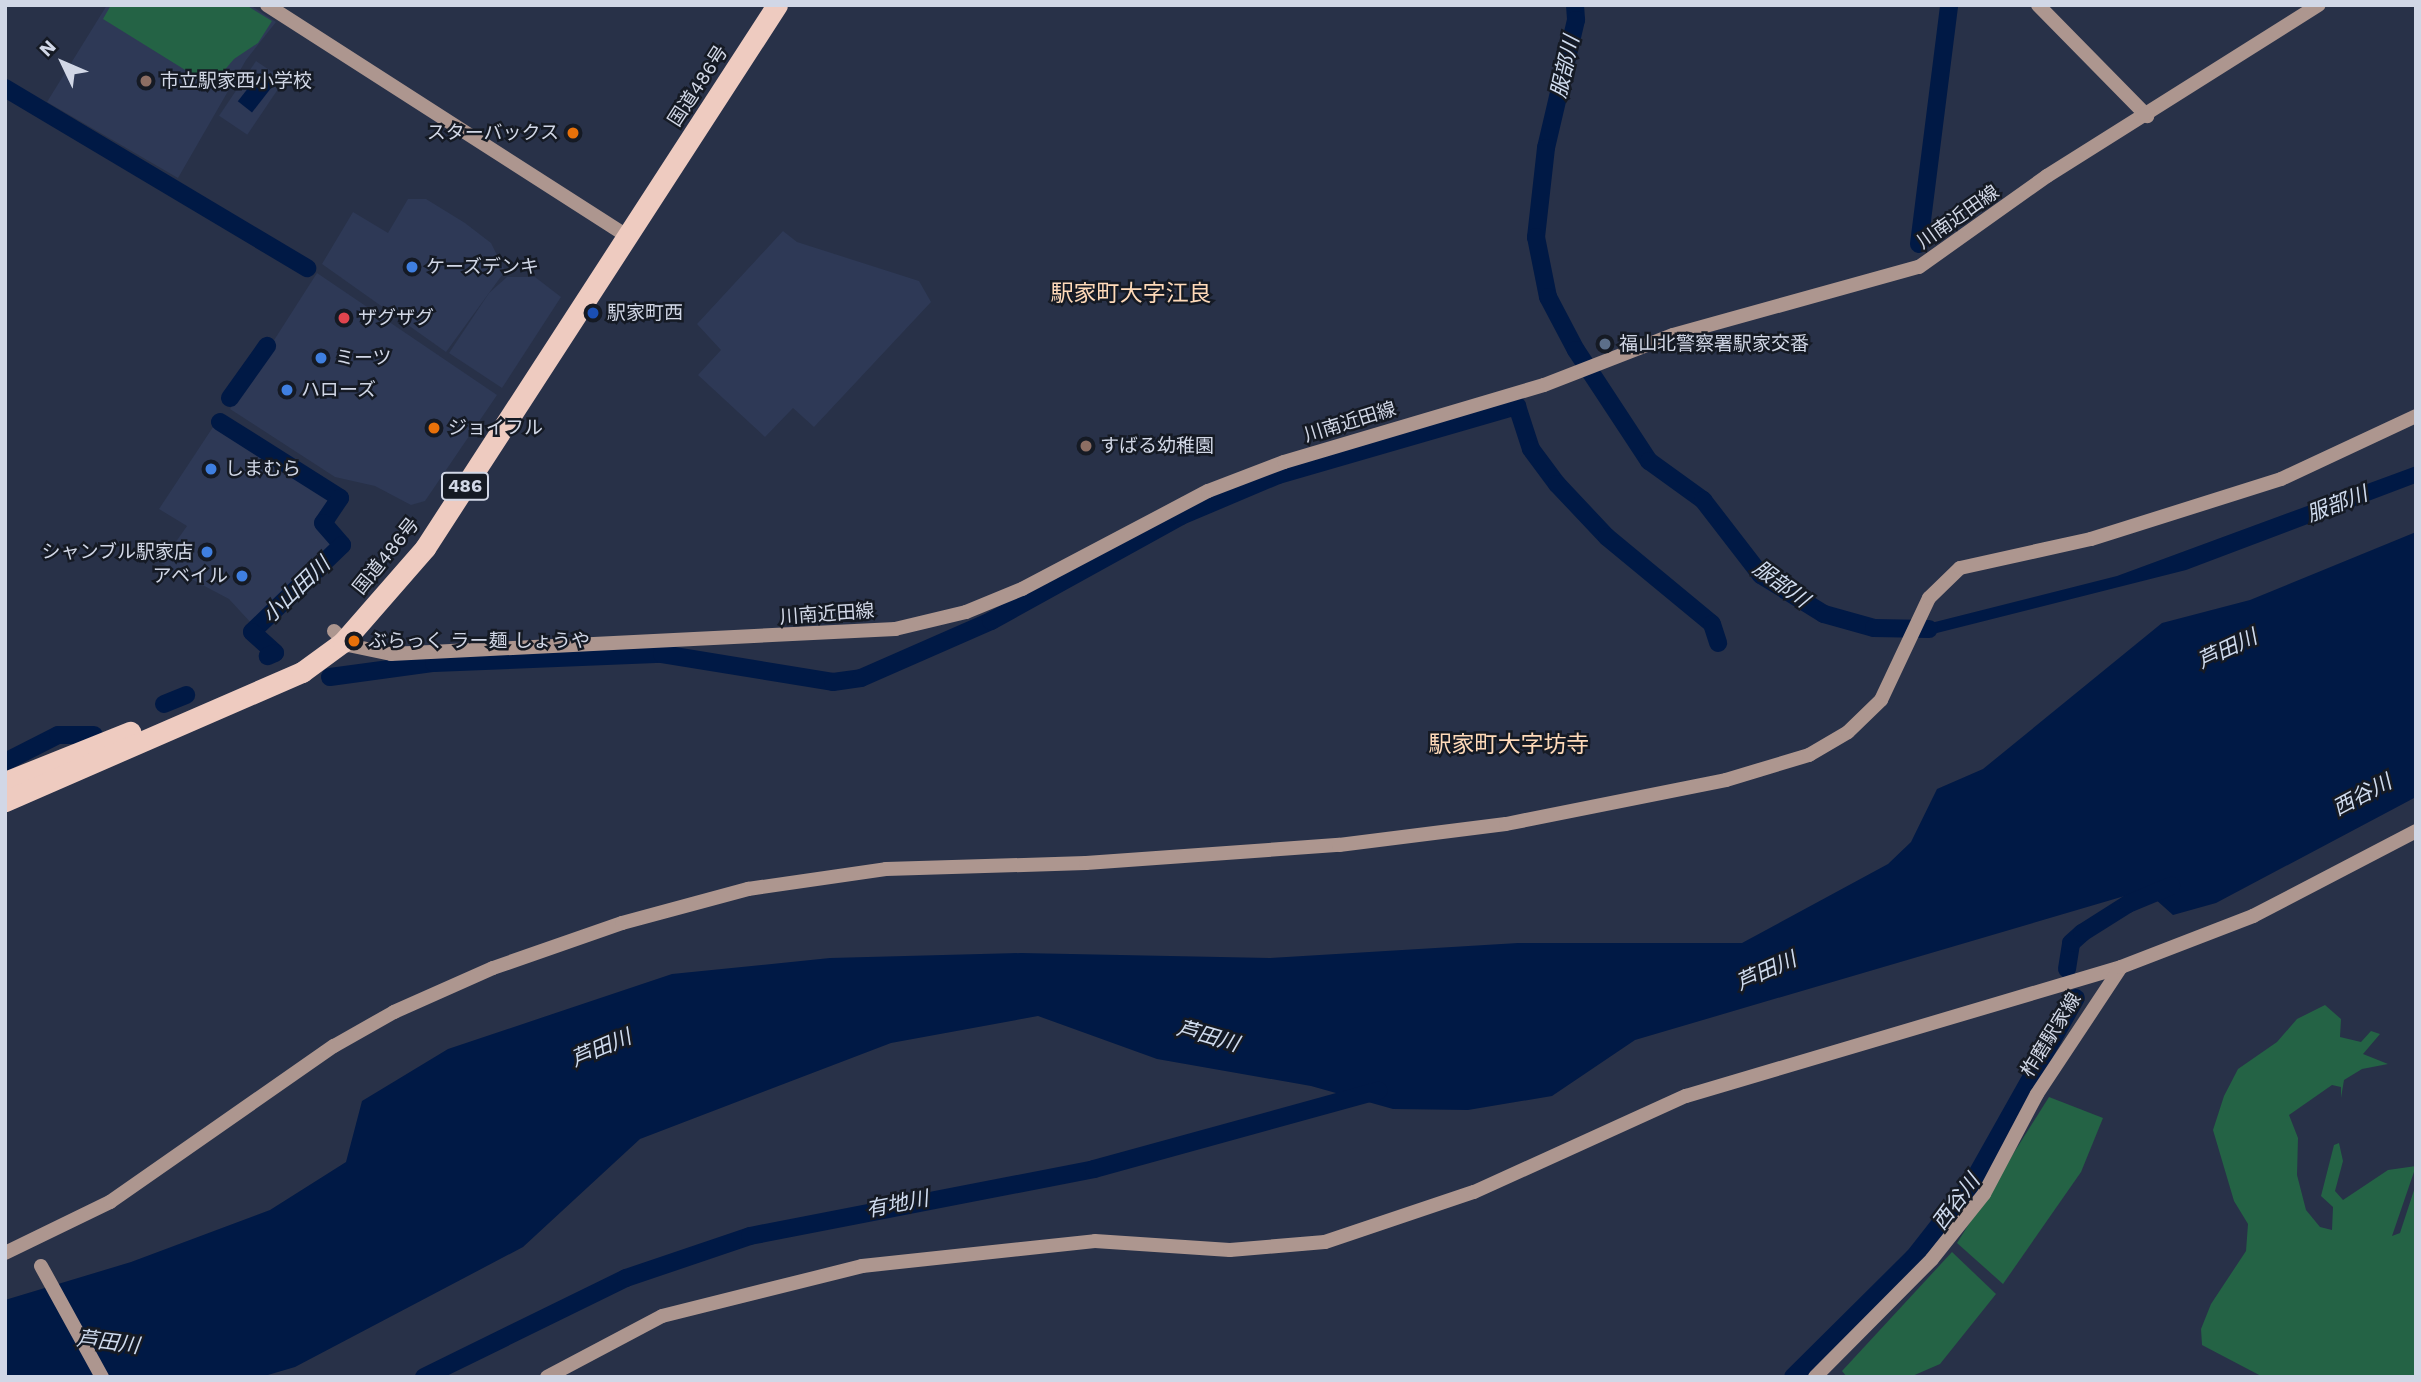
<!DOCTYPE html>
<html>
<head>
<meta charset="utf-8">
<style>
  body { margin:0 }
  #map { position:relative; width:2421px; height:1382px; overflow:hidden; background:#283148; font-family:"Work Sans","Noto Sans JP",sans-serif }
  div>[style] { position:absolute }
  .built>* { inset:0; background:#2e3956; transform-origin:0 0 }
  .green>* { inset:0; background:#246345 }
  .water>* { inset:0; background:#001945; transform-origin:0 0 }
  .river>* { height:18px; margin:-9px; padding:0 9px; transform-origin:9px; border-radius:9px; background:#001945 }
  .secondary>* { height:14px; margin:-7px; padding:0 7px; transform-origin:7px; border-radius:7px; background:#ad968f }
  .highway>* { height:21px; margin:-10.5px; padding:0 10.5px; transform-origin:10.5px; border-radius:10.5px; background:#eecbc0 }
  .dots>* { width:19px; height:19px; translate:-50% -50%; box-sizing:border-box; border:4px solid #151a24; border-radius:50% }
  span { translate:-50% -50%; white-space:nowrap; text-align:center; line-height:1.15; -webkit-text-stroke:5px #151a24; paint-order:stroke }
  .shield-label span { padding:2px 5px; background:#151a24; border:2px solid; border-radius:5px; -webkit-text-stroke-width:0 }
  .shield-label { font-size:18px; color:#d1d7e6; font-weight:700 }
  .poi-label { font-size:19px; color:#d1d7e6 }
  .left { translate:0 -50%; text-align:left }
  .right { translate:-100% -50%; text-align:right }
  .street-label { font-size:19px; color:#d1d7e6 }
  .water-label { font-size:21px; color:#cfdbee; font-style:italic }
  .quarter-label { font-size:23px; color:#ffdab9 }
  .frame { position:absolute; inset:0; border:7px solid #d1d7e6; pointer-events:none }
  .north { position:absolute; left:28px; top:28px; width:70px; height:70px; -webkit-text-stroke:5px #151a24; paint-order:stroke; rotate:314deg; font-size:19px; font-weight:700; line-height:28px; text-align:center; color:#d1d7e6 }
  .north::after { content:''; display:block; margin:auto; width:24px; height:32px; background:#d1d7e6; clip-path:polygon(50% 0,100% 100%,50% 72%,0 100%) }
</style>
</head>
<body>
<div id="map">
  <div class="built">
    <div style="clip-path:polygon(107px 5px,250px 5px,276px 22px,246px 60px,178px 178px,47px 102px)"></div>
    <div style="left:256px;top:61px;width:34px;height:66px;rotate:34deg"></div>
    <div style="clip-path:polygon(408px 199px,426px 199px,465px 223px,491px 243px,505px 271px,446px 352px,322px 264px,353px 212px,388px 233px)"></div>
    <div style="clip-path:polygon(783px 231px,797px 242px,919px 281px,931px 302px,814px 427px,793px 408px,765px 437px,698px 375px,721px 350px,697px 324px)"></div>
    <div style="clip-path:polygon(317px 273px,497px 395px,425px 501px,411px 505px,375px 486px,335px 477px,230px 409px)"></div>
    <div style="clip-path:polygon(507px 277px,535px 277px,561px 297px,502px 388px,449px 353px,489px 293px)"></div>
    <div style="clip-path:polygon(215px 424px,335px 500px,319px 521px,337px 543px,335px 547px,252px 624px,229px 599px,161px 563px,187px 526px,159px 509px)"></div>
  </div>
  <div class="green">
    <div style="clip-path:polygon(111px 5px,246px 5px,272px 21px,258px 43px,234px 59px,211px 86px,103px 19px)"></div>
    <div style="clip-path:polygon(2325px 1005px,2341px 1019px,2340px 1037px,2361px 1042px,2371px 1031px,2380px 1034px,2363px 1054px,2388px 1064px,2362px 1069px,2344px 1080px,2341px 1098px,2341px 1087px,2332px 1085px,2289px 1115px,2298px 1138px,2297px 1175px,2306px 1210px,2320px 1227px,2332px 1230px,2333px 1207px,2321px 1196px,2334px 1145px,2339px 1143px,2343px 1161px,2335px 1191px,2343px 1200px,2388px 1170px,2416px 1166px,2392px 1236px,2400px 1233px,2416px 1184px,2416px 1377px,2263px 1377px,2202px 1345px,2201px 1329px,2211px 1304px,2246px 1251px,2248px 1224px,2234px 1201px,2213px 1130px,2224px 1096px,2238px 1069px,2277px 1042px,2297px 1019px)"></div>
    <div style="clip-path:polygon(2049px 1097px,2103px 1118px,2081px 1172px,2003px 1284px,1957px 1243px)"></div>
    <div style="clip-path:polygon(1952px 1252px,1996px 1294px,1940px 1364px,1910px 1377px,1847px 1377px,1842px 1371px)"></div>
  </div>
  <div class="water">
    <div style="left:260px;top:73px;width:18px;height:36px;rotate:38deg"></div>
    <div style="clip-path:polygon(2416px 466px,2416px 483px,2186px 570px,1921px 637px,1927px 624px,2117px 576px)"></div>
    <div style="clip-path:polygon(2416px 532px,2416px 797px,2216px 903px,2173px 915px,2145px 890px,1635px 1040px,1552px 1096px,1468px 1110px,1393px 1109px,1311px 1086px,1157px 1059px,1038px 1016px,891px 1043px,640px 1139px,523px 1247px,295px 1367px,261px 1377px,5px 1377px,5px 1300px,131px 1262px,270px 1210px,346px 1162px,362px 1101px,448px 1049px,672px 974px,830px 958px,1021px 953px,1270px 958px,1518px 943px,1742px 943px,1888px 864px,1911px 842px,1937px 789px,1983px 769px,2162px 623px,2250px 600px)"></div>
  </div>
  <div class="river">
    <div style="left:1575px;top:5px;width:15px;rotate:86deg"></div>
    <div style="left:1576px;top:20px;width:131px;rotate:103.2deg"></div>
    <div style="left:1546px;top:148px;width:90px;rotate:96.4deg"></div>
    <div style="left:1536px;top:237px;width:61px;rotate:78.7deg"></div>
    <div style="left:1548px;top:297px;width:60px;rotate:62.2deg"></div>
    <div style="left:1576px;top:350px;width:133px;rotate:56.7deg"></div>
    <div style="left:1649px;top:461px;width:67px;rotate:35.8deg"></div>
    <div style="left:1703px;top:500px;width:95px;rotate:52.3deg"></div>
    <div style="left:1761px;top:575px;width:74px;rotate:31.8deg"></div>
    <div style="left:1824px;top:614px;width:52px;rotate:15.6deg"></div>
    <div style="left:1874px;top:628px;width:55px;rotate:1deg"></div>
    <div style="left:5px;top:88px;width:352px;rotate:30.8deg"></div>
    <div style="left:1919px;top:244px;width:241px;rotate:-82.8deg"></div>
    <div style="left:230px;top:398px;width:64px;rotate:-54.6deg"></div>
    <div style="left:220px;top:422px;width:142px;rotate:32.3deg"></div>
    <div style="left:340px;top:498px;width:30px;rotate:124deg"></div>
    <div style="left:323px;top:523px;width:29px;rotate:49deg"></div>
    <div style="left:342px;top:545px;width:125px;rotate:136deg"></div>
    <div style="left:252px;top:632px;width:31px;rotate:42deg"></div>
    <div style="left:275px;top:653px;width:8px;rotate:157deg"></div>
    <div style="left:330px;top:677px;width:105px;rotate:-7.7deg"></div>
    <div style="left:434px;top:663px;width:228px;rotate:-2.3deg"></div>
    <div style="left:662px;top:654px;width:173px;rotate:9.3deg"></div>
    <div style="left:833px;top:682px;width:28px;rotate:-8deg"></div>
    <div style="left:861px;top:678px;width:142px;rotate:-23.7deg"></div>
    <div style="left:991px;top:621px;width:217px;rotate:-28.9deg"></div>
    <div style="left:1181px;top:516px;width:105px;rotate:-22.9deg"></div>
    <div style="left:1278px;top:475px;width:249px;rotate:-16.1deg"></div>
    <div style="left:1517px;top:406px;width:45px;rotate:72deg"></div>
    <div style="left:1531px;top:449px;width:44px;rotate:53.4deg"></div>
    <div style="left:1557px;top:484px;width:73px;rotate:46.7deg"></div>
    <div style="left:1607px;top:537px;width:136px;rotate:39.6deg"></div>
    <div style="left:1712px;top:624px;width:20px;rotate:72deg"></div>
    <div style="left:164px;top:704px;width:24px;rotate:-22deg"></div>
    <div style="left:5px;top:762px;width:59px;rotate:-27deg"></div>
    <div style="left:58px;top:735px;width:36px"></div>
    <div style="left:2067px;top:969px;width:26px;rotate:-81deg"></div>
    <div style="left:2071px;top:943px;width:15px;rotate:-42deg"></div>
    <div style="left:2082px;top:933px;width:54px;rotate:-32.2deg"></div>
    <div style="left:2128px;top:904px;width:47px;rotate:-22.7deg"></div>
    <div style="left:424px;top:1377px;width:225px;rotate:-26.1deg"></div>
    <div style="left:626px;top:1278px;width:131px;rotate:-18.7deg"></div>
    <div style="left:750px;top:1236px;width:350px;rotate:-11deg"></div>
    <div style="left:1094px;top:1169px;width:295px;rotate:-15.4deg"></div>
    <div style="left:1793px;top:1377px;width:170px;rotate:-44.8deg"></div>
    <div style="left:1914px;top:1257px;width:94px;rotate:-51.9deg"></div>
    <div style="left:1972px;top:1183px;width:212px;rotate:-60.7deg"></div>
  </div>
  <div class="secondary">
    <div style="left:267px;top:5px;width:428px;rotate:32.7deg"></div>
    <div style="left:2038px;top:5px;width:156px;rotate:45.5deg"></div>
    <div style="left:334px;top:631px;width:20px;rotate:45deg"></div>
    <div style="left:348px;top:645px;width:44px;rotate:11.8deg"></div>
    <div style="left:391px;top:654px;width:505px;rotate:-2.84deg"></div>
    <div style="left:895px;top:629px;width:73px;rotate:-13.5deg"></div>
    <div style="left:966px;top:612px;width:61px;rotate:-22.3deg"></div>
    <div style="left:1022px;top:589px;width:210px;rotate:-27.8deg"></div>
    <div style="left:1208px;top:491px;width:81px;rotate:-20.9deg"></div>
    <div style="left:1284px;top:462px;width:271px;rotate:-16.5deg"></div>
    <div style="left:1544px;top:385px;width:138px;rotate:-21.2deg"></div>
    <div style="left:1673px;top:335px;width:255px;rotate:-15.5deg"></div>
    <div style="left:1919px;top:267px;width:157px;rotate:-35.4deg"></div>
    <div style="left:2047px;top:176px;width:321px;rotate:-32.2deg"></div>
    <div style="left:5px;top:1253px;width:117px;rotate:-25.9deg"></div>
    <div style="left:110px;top:1202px;width:273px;rotate:-34.9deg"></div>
    <div style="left:334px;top:1046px;width:69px;rotate:-29.5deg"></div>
    <div style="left:394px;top:1012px;width:108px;rotate:-24deg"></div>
    <div style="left:493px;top:968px;width:137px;rotate:-19.2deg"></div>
    <div style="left:622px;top:923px;width:131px;rotate:-15.1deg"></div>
    <div style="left:748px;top:889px;width:139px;rotate:-8.2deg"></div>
    <div style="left:886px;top:869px;width:200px;rotate:-1.7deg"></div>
    <div style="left:1086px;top:863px;width:254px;rotate:-4.1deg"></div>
    <div style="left:1339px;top:845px;width:168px;rotate:-7.2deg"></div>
    <div style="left:1506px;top:824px;width:224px;rotate:-11.3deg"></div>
    <div style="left:1726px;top:780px;width:87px;rotate:-16.8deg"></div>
    <div style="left:1809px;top:755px;width:45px;rotate:-30.5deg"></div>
    <div style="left:1848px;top:732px;width:46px;rotate:-44.1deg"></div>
    <div style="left:1881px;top:700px;width:113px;rotate:-64.8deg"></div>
    <div style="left:1929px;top:598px;width:43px;rotate:-44.1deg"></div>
    <div style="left:1960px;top:568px;width:134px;rotate:-12.5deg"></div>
    <div style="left:2091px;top:539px;width:199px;rotate:-17.5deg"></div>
    <div style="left:2281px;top:479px;width:149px;rotate:-25deg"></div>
    <div style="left:41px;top:1266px;width:127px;rotate:61.2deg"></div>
    <div style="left:547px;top:1377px;width:130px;rotate:-27.9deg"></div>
    <div style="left:662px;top:1316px;width:206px;rotate:-14deg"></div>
    <div style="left:862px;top:1266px;width:234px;rotate:-6.1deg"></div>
    <div style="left:1095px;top:1241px;width:135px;rotate:3.8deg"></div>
    <div style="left:1230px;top:1250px;width:95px;rotate:-4.8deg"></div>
    <div style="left:1325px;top:1242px;width:157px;rotate:-18.6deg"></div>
    <div style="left:1474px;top:1192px;width:233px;rotate:-24.4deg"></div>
    <div style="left:1686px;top:1096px;width:454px;rotate:-16.5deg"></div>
    <div style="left:1815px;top:1377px;width:166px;rotate:-45.2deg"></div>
    <div style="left:1932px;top:1259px;width:83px;rotate:-51.3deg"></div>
    <div style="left:1984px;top:1194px;width:113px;rotate:-62.1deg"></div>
    <div style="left:2037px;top:1094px;width:152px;rotate:-56.5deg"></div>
    <div style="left:2121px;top:967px;width:142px;rotate:-21.1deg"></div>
    <div style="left:2253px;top:916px;width:184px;rotate:-27.5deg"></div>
  </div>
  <div class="highway">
    <div style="left:5px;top:782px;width:135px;rotate:-21.8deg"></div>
    <div style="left:5px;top:801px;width:324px;rotate:-23.5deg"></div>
    <div style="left:302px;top:672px;width:51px;rotate:-36.2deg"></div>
    <div style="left:343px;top:642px;width:125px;rotate:-48.9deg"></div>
    <div style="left:425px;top:548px;width:647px;rotate:-57.05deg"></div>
  </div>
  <div class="dots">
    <div style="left:146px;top:81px;background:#8d6e63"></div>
    <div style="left:573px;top:133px;background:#e8710a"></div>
    <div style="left:412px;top:267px;background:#3f7fe0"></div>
    <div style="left:593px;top:313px;background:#1a4fb4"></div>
    <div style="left:344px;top:318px;background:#e0444e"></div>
    <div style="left:1605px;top:344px;background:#5c6f8a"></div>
    <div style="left:321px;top:358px;background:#3f7fe0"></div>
    <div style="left:287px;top:390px;background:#3f7fe0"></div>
    <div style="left:434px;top:428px;background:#e8710a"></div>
    <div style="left:1086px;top:446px;background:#8d6e63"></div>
    <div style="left:211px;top:469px;background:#3f7fe0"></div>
    <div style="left:207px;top:552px;background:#3f7fe0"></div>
    <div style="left:242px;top:576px;background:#3f7fe0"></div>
    <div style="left:354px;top:641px;background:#e8710a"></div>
  </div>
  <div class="shield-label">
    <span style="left:465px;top:486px">486</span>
  </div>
  <div class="poi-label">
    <span class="left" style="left:160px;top:81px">市立駅家西小学校</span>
    <span class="right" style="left:559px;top:133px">スターバックス</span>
    <span class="left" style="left:426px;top:267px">ケーズデンキ</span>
    <span class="left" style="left:607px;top:313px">駅家町西</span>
    <span class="left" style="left:358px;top:318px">ザグザグ</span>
    <span class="left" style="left:1619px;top:344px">福山北警察署駅家交番</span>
    <span class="left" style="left:335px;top:358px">ミーツ</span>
    <span class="left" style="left:301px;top:390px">ハローズ</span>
    <span class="left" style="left:448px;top:428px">ジョイフル</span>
    <span class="left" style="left:1100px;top:446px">すばる幼稚園</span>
    <span class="left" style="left:225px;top:469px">しまむら</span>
    <span class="right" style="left:193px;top:552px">シャンブル駅家店</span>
    <span class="right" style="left:228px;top:576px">アベイル</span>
    <span class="left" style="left:368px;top:641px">ぶらっく ラー麺 しょうや</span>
  </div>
  <div class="street-label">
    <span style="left:698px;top:86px;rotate:-57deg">国道486号</span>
    <span style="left:1958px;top:217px;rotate:-35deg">川南近田線</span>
    <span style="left:1350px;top:422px;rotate:-17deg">川南近田線</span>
    <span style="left:386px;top:556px;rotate:-51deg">国道486号</span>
    <span style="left:827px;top:614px;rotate:-4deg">川南近田線</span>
    <span style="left:2051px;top:1035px;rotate:-58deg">柞磨駅家線</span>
  </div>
  <div class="water-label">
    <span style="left:1565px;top:67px;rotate:-77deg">服部川</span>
    <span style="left:2337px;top:504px;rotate:-21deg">服部川</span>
    <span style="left:1781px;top:584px;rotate:36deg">服部川</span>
    <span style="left:296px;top:590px;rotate:-44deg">小山田川</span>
    <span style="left:2227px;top:649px;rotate:-25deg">芦田川</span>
    <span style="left:2362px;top:795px;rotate:-28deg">西谷川</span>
    <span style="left:1766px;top:971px;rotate:-24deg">芦田川</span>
    <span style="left:1208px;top:1036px;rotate:16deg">芦田川</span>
    <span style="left:601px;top:1048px;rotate:-23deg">芦田川</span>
    <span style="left:1956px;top:1202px;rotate:-53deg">西谷川</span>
    <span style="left:897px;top:1204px;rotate:-11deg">有地川</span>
    <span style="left:108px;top:1342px;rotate:7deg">芦田川</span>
  </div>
  <div class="quarter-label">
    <span style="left:1131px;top:294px">駅家町大字江良</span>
    <span style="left:1509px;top:745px">駅家町大字坊寺</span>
  </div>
  <div class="frame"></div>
  <div class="north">N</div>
</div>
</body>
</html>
